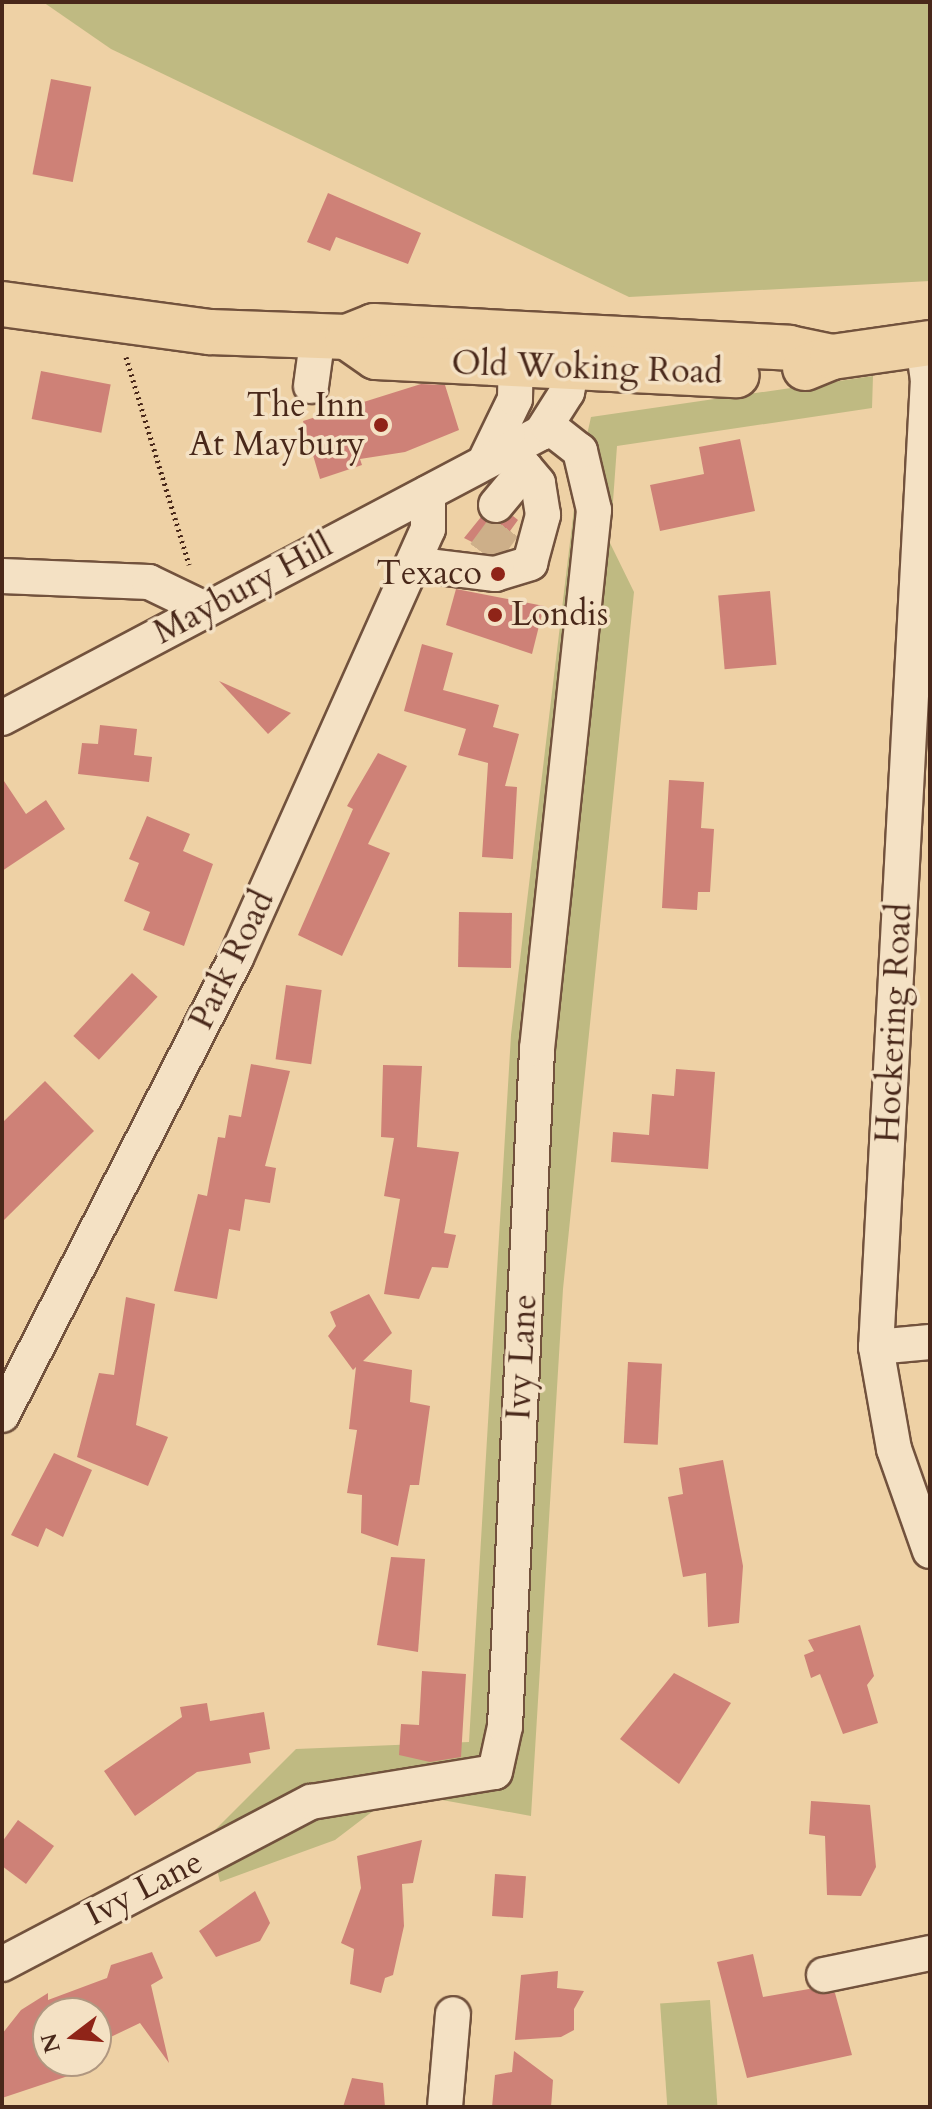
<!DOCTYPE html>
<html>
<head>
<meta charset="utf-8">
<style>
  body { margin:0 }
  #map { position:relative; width:932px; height:2109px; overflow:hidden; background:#eed1a5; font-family:Cardo,serif }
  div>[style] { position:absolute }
  .green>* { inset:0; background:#bfba82; transform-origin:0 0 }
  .building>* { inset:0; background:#ce8177; transform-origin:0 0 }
  .minor-tunnel>* { height:34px; margin-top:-17px; transform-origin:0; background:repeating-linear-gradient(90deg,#cdaf89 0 34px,transparent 0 51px) }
  .path>* { height:5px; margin-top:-2.5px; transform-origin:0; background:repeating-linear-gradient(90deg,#49281a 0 2px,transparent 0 6px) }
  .roads { filter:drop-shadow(2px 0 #72523d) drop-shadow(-2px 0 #72523d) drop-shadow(0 2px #72523d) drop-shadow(0 -2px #72523d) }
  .minor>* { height:34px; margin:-17px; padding:0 17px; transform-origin:17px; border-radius:17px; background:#f4e1c4 }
  .major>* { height:44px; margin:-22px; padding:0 22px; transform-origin:22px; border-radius:22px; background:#eed1a5 }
  .dots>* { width:22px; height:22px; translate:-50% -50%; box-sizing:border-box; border:4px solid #f4e1c4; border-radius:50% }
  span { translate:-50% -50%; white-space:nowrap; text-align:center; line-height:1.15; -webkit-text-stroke:7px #f4e1c4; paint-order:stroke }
  .street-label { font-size:34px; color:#49281a }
  .poi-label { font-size:34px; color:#49281a }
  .right { translate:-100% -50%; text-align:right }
  .left { translate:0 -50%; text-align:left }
  .frame { position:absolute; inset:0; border:4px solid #49281a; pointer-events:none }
  .north { position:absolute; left:32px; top:1997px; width:80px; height:80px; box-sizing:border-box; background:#f4e1c4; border:2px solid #b09780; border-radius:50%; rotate:254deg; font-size:22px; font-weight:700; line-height:32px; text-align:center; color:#49281a }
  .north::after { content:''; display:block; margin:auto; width:28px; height:36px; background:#8f2418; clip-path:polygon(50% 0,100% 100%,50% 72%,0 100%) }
</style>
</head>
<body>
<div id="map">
  <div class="green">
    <div style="clip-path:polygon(43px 2px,930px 2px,930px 281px,629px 297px,111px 49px)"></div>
    <div style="clip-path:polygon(873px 376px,872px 408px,617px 446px,610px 543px,634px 592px,563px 1289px,531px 1816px,431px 1798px,373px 1811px,335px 1840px,220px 1882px,209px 1836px,296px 1749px,469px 1742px,511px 1035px,578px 475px,591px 417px)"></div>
    <div style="left:710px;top:2000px;width:107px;height:50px;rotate:86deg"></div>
  </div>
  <div class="building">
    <div style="left:51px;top:79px;width:41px;height:97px;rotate:11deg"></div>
    <div style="clip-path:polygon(328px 193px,421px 233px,408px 264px,336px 237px,330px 251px,307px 242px)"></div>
    <div style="left:41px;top:371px;width:71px;height:49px;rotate:11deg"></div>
    <div style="clip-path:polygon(421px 384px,445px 385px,459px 430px,405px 452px,360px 459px,362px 465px,320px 479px,303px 421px)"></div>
    <div style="clip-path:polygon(740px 439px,755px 511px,660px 531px,650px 485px,704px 474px,699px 447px)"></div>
    <div style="clip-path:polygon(513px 516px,518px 520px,494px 553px,464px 538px,481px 517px,493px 525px)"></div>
    <div style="clip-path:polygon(456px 589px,544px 606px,532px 654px,446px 625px)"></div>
    <div style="left:770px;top:591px;width:74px;height:52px;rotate:85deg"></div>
    <div style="clip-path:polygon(422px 644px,453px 653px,443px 690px,499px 705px,493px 727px,519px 734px,505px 786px,517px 787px,513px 859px,482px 857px,488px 763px,458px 755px,466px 729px,404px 711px)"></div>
    <div style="clip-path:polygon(219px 681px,291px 713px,268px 734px)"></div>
    <div style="clip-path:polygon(100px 725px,137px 729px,134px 755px,152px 757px,149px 782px,78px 774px,82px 743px,98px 744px)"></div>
    <div style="clip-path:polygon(378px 753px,407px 766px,368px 844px,390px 853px,342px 956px,298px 935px,353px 809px,347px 806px)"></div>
    <div style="clip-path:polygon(2px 778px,26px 814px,46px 800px,65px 829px,2px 871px)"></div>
    <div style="clip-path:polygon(669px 780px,704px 782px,701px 828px,714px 829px,710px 892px,698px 892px,697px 910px,662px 908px)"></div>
    <div style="clip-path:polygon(147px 816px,190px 834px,183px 851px,213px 864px,184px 946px,143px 930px,150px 912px,124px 901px,139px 863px,129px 859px)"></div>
    <div style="left:459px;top:912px;width:53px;height:55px;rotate:1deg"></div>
    <div style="left:132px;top:973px;width:35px;height:86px;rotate:43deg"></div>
    <div style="left:286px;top:985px;width:36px;height:75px;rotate:8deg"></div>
    <div style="clip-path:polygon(251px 1064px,290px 1071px,265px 1166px,276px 1168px,270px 1203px,245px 1199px,240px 1231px,229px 1229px,217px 1299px,174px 1291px,198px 1194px,207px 1196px,218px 1137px,225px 1138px,229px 1115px,241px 1117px)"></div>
    <div style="clip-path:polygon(383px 1065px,422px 1066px,417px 1147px,459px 1152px,444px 1233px,456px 1235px,448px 1268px,432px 1267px,419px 1299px,384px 1294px,400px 1199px,384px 1196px,394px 1138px,381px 1137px)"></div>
    <div style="clip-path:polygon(676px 1069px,715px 1072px,708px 1169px,611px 1162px,613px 1132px,649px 1135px,652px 1094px,674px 1096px)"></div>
    <div style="clip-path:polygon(45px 1081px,94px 1131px,2px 1222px,2px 1123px)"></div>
    <div style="clip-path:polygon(369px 1294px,392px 1333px,363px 1361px,412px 1370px,410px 1402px,430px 1406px,419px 1485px,410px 1485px,398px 1546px,361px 1533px,362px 1495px,347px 1493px,357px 1430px,349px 1429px,356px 1367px,353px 1370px,328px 1336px,336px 1326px,330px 1312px)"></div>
    <div style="clip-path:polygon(126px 1297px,155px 1304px,136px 1425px,168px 1437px,148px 1486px,77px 1457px,99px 1373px,114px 1375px)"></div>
    <div style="left:628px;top:1362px;width:34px;height:81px;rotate:3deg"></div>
    <div style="clip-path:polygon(54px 1453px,92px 1470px,63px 1537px,46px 1528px,38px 1547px,11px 1535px)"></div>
    <div style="clip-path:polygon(723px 1460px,743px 1566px,739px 1623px,708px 1627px,706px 1573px,683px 1577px,668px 1497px,683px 1494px,679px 1468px)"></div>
    <div style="clip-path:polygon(391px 1557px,425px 1559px,418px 1652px,377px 1645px)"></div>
    <div style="clip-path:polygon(860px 1625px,874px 1676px,867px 1685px,878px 1723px,843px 1734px,820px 1674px,811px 1678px,804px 1655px,814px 1651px,808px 1640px)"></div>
    <div style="clip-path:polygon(422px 1671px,466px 1674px,461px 1757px,430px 1762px,399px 1755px,401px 1724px,419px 1725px)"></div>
    <div style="clip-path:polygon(674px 1673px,731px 1703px,679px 1784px,620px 1739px)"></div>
    <div style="clip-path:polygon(207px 1703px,210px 1721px,264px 1712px,270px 1749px,249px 1753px,251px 1763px,197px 1772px,135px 1816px,104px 1771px,182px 1717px,180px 1707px)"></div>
    <div style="clip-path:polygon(811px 1801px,870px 1805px,876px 1867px,861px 1896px,827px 1895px,825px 1836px,809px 1834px)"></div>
    <div style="clip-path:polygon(18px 1820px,54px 1846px,26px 1884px,2px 1866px,2px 1842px)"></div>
    <div style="clip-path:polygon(422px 1840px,413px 1883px,402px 1884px,404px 1926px,393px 1975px,385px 1978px,381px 1993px,350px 1984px,354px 1949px,341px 1943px,361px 1888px,357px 1856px)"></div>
    <div style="left:495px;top:1874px;width:31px;height:42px;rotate:4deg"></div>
    <div style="clip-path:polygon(255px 1891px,270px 1923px,260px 1941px,216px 1957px,199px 1931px)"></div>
    <div style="clip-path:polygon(152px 1952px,163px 1978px,151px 1985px,169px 2063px,140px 2023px,96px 2044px,96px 2013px,48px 2013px,48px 2061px,98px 2066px,2px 2098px,2px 2034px,21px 2010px,48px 1993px,48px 2000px,107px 1978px,111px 1965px)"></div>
    <div style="clip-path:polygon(753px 1954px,763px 1997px,809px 1989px,835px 1993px,852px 2055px,747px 2078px,717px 1962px)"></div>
    <div style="clip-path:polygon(558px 1971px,557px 1988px,584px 1991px,574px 2009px,574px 2030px,561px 2037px,515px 2040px,521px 1975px)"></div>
    <div style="clip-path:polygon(514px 2051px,553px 2080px,551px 2107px,492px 2107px,495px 2075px,512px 2072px)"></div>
    <div style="clip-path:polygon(352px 2078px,383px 2083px,385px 2107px,343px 2107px)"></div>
  </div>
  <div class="minor-tunnel">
    <div style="left:484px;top:554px;width:47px;rotate:-53.6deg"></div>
  </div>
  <div class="path">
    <div style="left:126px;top:357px;width:217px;rotate:73.1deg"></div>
  </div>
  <div class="roads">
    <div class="minor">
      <div style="left:923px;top:345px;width:34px;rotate:82deg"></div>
      <div style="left:928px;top:379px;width:969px;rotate:93.07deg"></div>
      <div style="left:876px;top:1347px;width:104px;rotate:80deg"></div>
      <div style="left:894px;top:1449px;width:108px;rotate:70.6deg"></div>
      <div style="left:311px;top:386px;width:51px;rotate:-82.2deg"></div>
      <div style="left:487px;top:457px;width:64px;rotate:-64.2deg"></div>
      <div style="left:515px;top:399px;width:58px;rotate:-89deg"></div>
      <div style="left:496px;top:505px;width:47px;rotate:-50.2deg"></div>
      <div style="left:413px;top:564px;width:83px;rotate:7deg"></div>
      <div style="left:495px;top:574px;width:37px;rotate:-17deg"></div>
      <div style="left:530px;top:563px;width:50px;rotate:-74.8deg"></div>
      <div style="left:543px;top:515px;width:32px;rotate:-99deg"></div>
      <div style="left:538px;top:483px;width:60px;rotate:-130.3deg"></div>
      <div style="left:2px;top:576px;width:147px;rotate:2.3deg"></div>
      <div style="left:149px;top:582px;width:60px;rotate:25.7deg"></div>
      <div style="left:2px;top:718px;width:610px;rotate:-27.87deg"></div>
      <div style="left:541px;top:433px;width:49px;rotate:-57.6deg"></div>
      <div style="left:567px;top:392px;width:48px;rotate:-78deg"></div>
      <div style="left:876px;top:1347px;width:54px;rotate:-5.3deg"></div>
      <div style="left:2px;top:1415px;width:513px;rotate:-62.89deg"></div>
      <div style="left:236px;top:958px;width:470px;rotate:-65.9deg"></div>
      <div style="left:428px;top:529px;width:36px;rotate:-90deg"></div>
      <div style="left:2px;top:1964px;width:349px;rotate:-27.7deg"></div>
      <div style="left:311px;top:1802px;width:186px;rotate:-9.3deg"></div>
      <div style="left:495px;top:1772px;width:47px;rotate:-77.7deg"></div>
      <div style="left:505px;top:1726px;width:678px;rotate:-87.29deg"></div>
      <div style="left:537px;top:1049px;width:542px;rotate:-83.96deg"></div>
      <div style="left:594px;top:510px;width:61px;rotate:-103.3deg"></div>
      <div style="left:580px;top:451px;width:42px;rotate:-141.8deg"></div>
      <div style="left:824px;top:1975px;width:108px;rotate:-11.7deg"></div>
      <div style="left:445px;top:2107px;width:93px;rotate:-85.1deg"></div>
    </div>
    <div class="major">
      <div style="left:2px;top:304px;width:210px;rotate:7.7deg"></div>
      <div style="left:210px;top:332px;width:137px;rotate:2.1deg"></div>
      <div style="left:347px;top:337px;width:29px;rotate:-22deg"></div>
      <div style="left:374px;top:326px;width:416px;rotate:3deg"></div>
      <div style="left:789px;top:348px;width:44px;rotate:11.8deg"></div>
      <div style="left:347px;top:337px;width:35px;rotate:35deg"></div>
      <div style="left:376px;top:357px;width:361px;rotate:2.9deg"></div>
      <div style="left:805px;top:368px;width:29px;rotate:-22deg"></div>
      <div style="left:832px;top:357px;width:99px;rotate:-8.1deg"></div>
    </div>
  </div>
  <div class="dots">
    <div style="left:381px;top:425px;background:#8f2418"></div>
    <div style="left:498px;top:574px;background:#8f2418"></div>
    <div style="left:495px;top:615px;background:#8f2418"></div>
  </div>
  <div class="street-label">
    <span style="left:587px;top:368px;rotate:2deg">Old Woking Road</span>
    <span style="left:243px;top:589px;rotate:-28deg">Maybury Hill</span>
    <span style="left:232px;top:960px;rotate:-64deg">Park Road</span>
    <span style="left:894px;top:1023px;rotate:-87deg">Hockering Road</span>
    <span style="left:522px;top:1357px;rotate:-87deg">Ivy Lane</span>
    <span style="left:144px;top:1888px;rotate:-27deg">Ivy Lane</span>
  </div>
  <div class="poi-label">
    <span class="right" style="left:365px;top:425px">The Inn<br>At Maybury</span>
    <span class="right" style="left:482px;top:574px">Texaco</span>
    <span class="left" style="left:511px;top:615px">Londis</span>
  </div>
  <div class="frame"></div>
  <div class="north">N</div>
</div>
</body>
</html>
